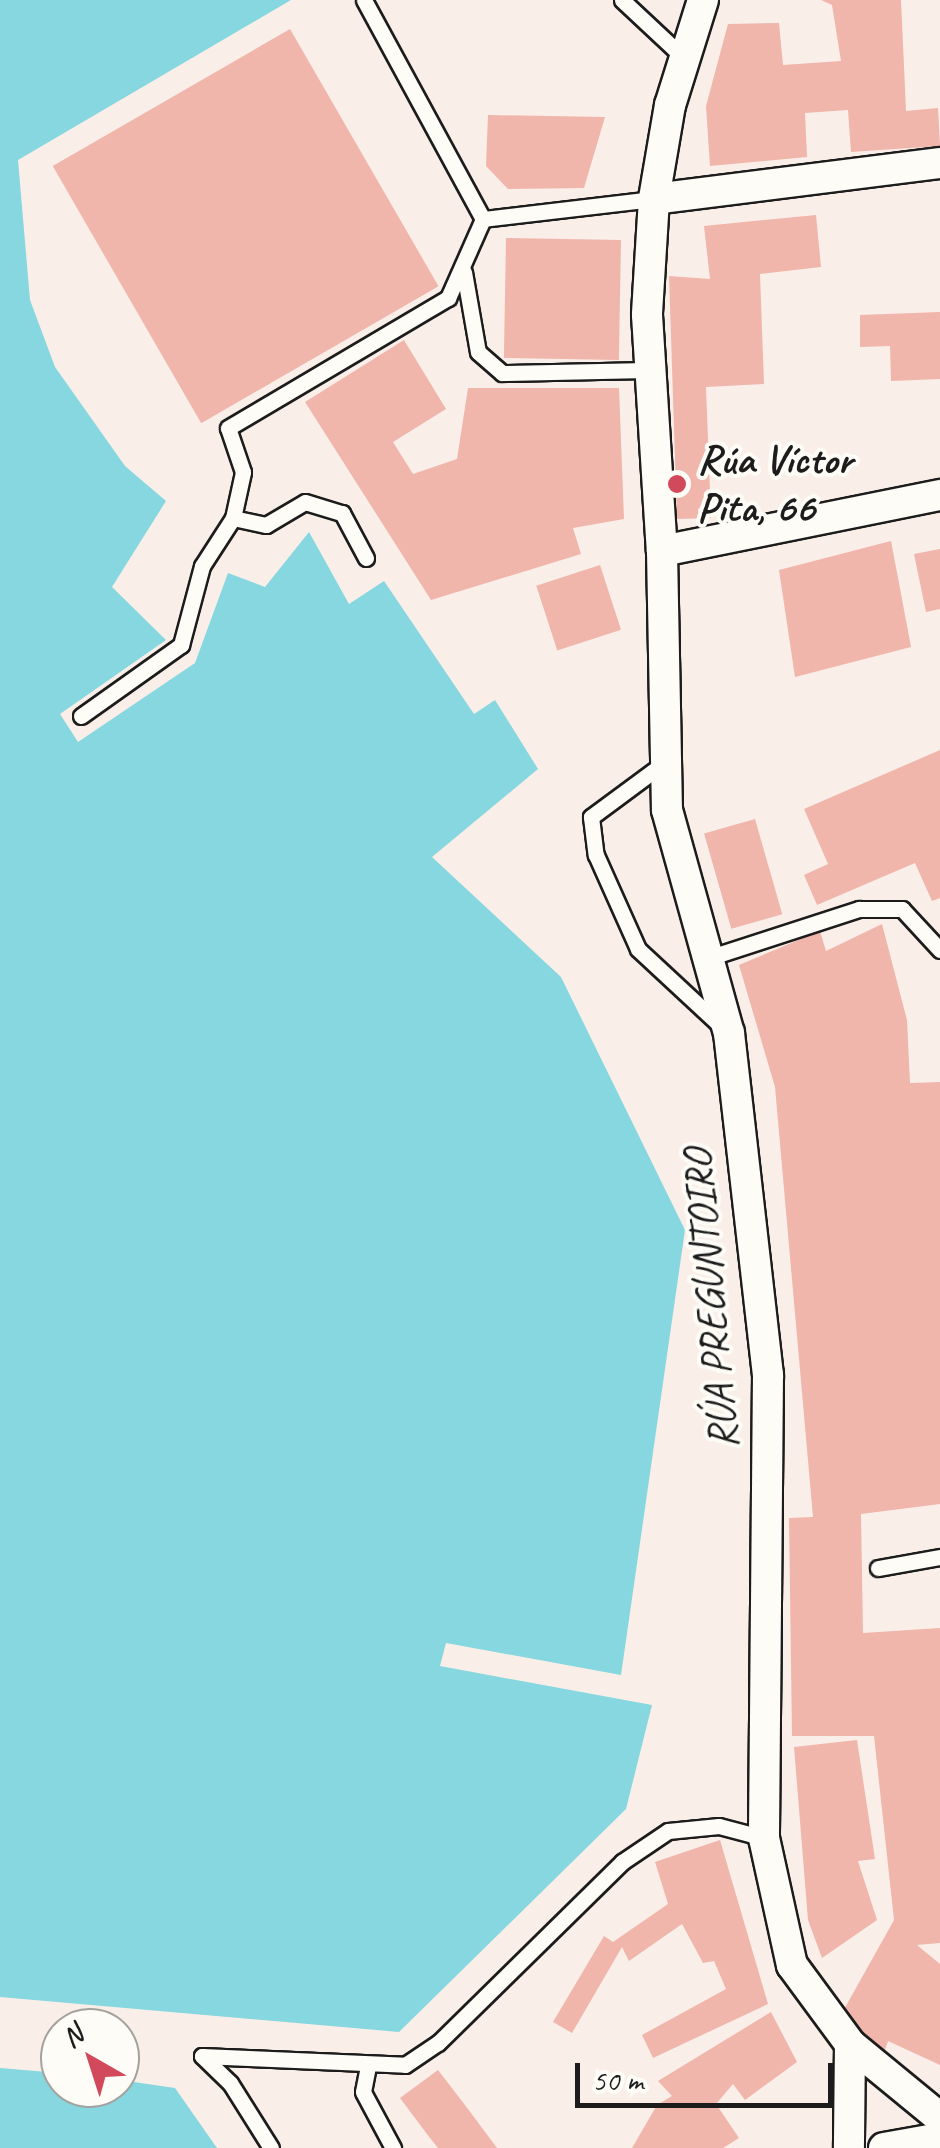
<!DOCTYPE html>
<html>
<head>
<meta charset="utf-8">
<style>
  body { margin:0 }
  #map { position:relative; width:940px; height:2148px; overflow:hidden; background:#faeee8; font-family:Caveat,sans-serif }
  div>[style] { position:absolute }
  .water>* { inset:0; background:#86d7df }
  .building>* { inset:0; background:#f0b5ab; transform-origin:0 0 }
  .roads { filter:drop-shadow(2px 0 #1c1c1c) drop-shadow(-2px 0 #1c1c1c) drop-shadow(0 2px #1c1c1c) drop-shadow(0 -2px #1c1c1c) }
  .lane>* { height:15px; margin:-7.5px; padding:0 7.5px; transform-origin:7.5px; border-radius:7.5px; background:#fdfcf7 }
  .street>* { height:30px; margin:-15px; padding:0 15px; transform-origin:15px; border-radius:15px; background:#fdfcf7 }
  .dots>* { width:28px; height:28px; translate:-50% -50%; box-sizing:border-box; border:5px solid #fdfcf7; border-radius:50% }
  span { translate:-50% -50%; white-space:nowrap; text-align:center; line-height:1.15; -webkit-text-stroke:8px #fdfcf7; paint-order:stroke }
  .poi-label { font-size:42px; color:#1c1c1c; font-weight:700 }
  .left { translate:0 -50%; text-align:left }
  .street-label { font-size:42px; color:#1c1c1c }
  .north { position:absolute; left:40px; top:2008px; width:100px; height:100px; box-sizing:border-box; background:#fdfcf7; border:2px solid #a3a29f; border-radius:50%; rotate:321deg; font-size:28px; font-weight:700; line-height:40px; text-align:center; color:#1c1c1c }
  .north::after { content:''; display:block; margin:auto; width:35px; height:45px; background:#d1495b; clip-path:polygon(50% 0,100% 100%,50% 72%,0 100%) }
  .scale { position:absolute; left:575px; top:2063px; width:258px; height:45px; box-sizing:border-box; border:5px solid #1c1c1c; border-top:0; padding-left:12px; font-size:30px; line-height:35px; white-space:nowrap; color:#1c1c1c; -webkit-text-stroke:8px #fdfcf7; paint-order:stroke }
</style>
</head>
<body>
<div id="map">
  <div class="water">
    <div style="clip-path:polygon(0 0,291px 0,18px 160px,30px 300px,55px 367px,125px 466px,166px 501px,112px 587px,166px 640px,60px 714px,78px 742px,195px 663px,228px 573px,265px 587px,309px 532px,349px 604px,384px 581px,474px 714px,495px 700px,538px 769px,432px 857px,561px 977px,685px 1230px,621px 1675px,446px 1643px,440px 1666px,652px 1705px,626px 1809px,399px 2032px,0 1997px)"></div>
    <div style="clip-path:polygon(0 2068px,60px 2073px,60px 2088px,120px 2088px,120px 2080px,175px 2088px,217px 2148px,0 2148px)"></div>
  </div>
  <div class="building">
    <div style="clip-path:polygon(821px 0,901px 0,906px 111px,938px 108px,940px 146px,851px 152px,848px 110px,805px 113px,807px 157px,710px 166px,706px 106px,728px 24px,779px 23px,783px 65px,841px 61px,832px 5px)"></div>
    <div style="left:290px;top:29px;width:297px;height:274px;rotate:60deg"></div>
    <div style="clip-path:polygon(488px 115px,605px 117px,584px 188px,508px 189px,486px 166px)"></div>
    <div style="clip-path:polygon(816px 215px,821px 267px,760px 274px,764px 384px,706px 387px,711px 518px,677px 519px,669px 276px,710px 279px,704px 226px)"></div>
    <div style="left:506px;top:238px;width:115px;height:120px;rotate:1deg"></div>
    <div style="clip-path:polygon(940px 312px,940px 379px,891px 381px,890px 346px,860px 347px,860px 315px)"></div>
    <div style="clip-path:polygon(404px 340px,446px 409px,393px 442px,413px 474px,457px 459px,468px 388px,619px 388px,624px 519px,573px 528px,581px 554px,431px 600px,305px 402px)"></div>
    <div style="clip-path:polygon(891px 541px,911px 647px,795px 677px,779px 570px)"></div>
    <div style="clip-path:polygon(940px 549px,940px 609px,926px 612px,914px 554px)"></div>
    <div style="left:600px;top:565px;width:68px;height:67px;rotate:72deg"></div>
    <div style="clip-path:polygon(940px 750px,940px 898px,932px 901px,915px 863px,817px 905px,804px 875px,828px 864px,804px 809px)"></div>
    <div style="left:755px;top:819px;width:99px;height:53px;rotate:74deg"></div>
    <div style="clip-path:polygon(882px 924px,907px 1020px,910px 1083px,940px 1082px,940px 1504px,861px 1514px,863px 1633px,940px 1628px,940px 1943px,917px 1945px,940px 1964px,940px 2065px,888px 2041px,884px 2053px,842px 2013px,894px 1920px,874px 1736px,792px 1736px,789px 1518px,813px 1517px,775px 1087px,739px 965px,820px 931px,826px 951px)"></div>
    <div style="clip-path:polygon(857px 1740px,875px 1859px,858px 1861px,877px 1920px,822px 1958px,808px 1920px,794px 1747px)"></div>
    <div style="clip-path:polygon(720px 1840px,768px 2004px,653px 2058px,642px 2035px,726px 1989px,714px 1961px,703px 1963px,682px 1924px,629px 1961px,622px 1947px,572px 2033px,553px 2022px,604px 1936px,613px 1942px,668px 1904px,655px 1862px)"></div>
    <div style="clip-path:polygon(771px 2012px,797px 2062px,745px 2100px,733px 2084px,716px 2104px,739px 2138px,723px 2148px,632px 2148px,657px 2105px,672px 2096px,658px 2081px)"></div>
    <div style="clip-path:polygon(438px 2070px,468px 2109px,497px 2148px,438px 2148px,430px 2138px,400px 2098px)"></div>
  </div>
  <div class="roads">
    <div class="lane">
      <div style="left:364px;top:0;width:249px;rotate:61.5deg"></div>
      <div style="left:622px;top:0;width:85px;rotate:43.1deg"></div>
      <div style="left:464px;top:272px;width:81px;rotate:80.1deg"></div>
      <div style="left:478px;top:352px;width:32px;rotate:41deg"></div>
      <div style="left:502px;top:373px;width:149px;rotate:-1.2deg"></div>
      <div style="left:233px;top:518px;width:34px;rotate:12deg"></div>
      <div style="left:266px;top:525px;width:45px;rotate:-30.5deg"></div>
      <div style="left:305px;top:502px;width:39px;rotate:17deg"></div>
      <div style="left:342px;top:513px;width:51px;rotate:61.9deg"></div>
      <div style="left:81px;top:716px;width:123px;rotate:-35.4deg"></div>
      <div style="left:181px;top:645px;width:82px;rotate:-75.1deg"></div>
      <div style="left:202px;top:566px;width:57px;rotate:-57.1deg"></div>
      <div style="left:233px;top:518px;width:47px;rotate:-77.7deg"></div>
      <div style="left:243px;top:472px;width:46px;rotate:-108.8deg"></div>
      <div style="left:228px;top:428px;width:256px;rotate:-30.6deg"></div>
      <div style="left:448px;top:298px;width:86px;rotate:-66.1deg"></div>
      <div style="left:483px;top:219px;width:172px;rotate:-6.7deg"></div>
      <div style="left:668px;top:760px;width:96px;rotate:143.5deg"></div>
      <div style="left:591px;top:817px;width:38px;rotate:83deg"></div>
      <div style="left:596px;top:855px;width:103px;rotate:65.9deg"></div>
      <div style="left:638px;top:949px;width:113px;rotate:42.9deg"></div>
      <div style="left:708px;top:958px;width:159px;rotate:-18deg"></div>
      <div style="left:859px;top:909px;width:43px"></div>
      <div style="left:902px;top:909px;width:56px;rotate:47.2deg"></div>
      <div style="left:878px;top:1568px;width:63px;rotate:-10.1deg"></div>
      <div style="left:368px;top:2066px;width:26px;rotate:101deg"></div>
      <div style="left:363px;top:2092px;width:64px;rotate:61.8deg"></div>
      <div style="left:271px;top:2148px;width:77px;rotate:-122.2deg"></div>
      <div style="left:230px;top:2083px;width:39px;rotate:-136deg"></div>
      <div style="left:202px;top:2056px;width:203px;rotate:2.5deg"></div>
      <div style="left:405px;top:2065px;width:40px;rotate:-34deg"></div>
      <div style="left:438px;top:2043px;width:258px;rotate:-44.5deg"></div>
      <div style="left:622px;top:1862px;width:55px;rotate:-34deg"></div>
      <div style="left:668px;top:1831px;width:51px;rotate:-5.6deg"></div>
      <div style="left:719px;top:1826px;width:47px;rotate:14.9deg"></div>
    </div>
    <div class="street">
      <div style="left:703px;top:0;width:110px;rotate:107.4deg"></div>
      <div style="left:670px;top:105px;width:95px;rotate:99.7deg"></div>
      <div style="left:654px;top:199px;width:116px;rotate:93.5deg"></div>
      <div style="left:647px;top:315px;width:236px;rotate:86.4deg"></div>
      <div style="left:662px;top:551px;width:259px;rotate:88.9deg"></div>
      <div style="left:667px;top:810px;width:231px;rotate:74.5deg"></div>
      <div style="left:729px;top:1033px;width:344px;rotate:83.5deg"></div>
      <div style="left:768px;top:1375px;width:463px;rotate:90.5deg"></div>
      <div style="left:764px;top:1838px;width:130px;rotate:77.6deg"></div>
      <div style="left:792px;top:1965px;width:98px;rotate:53.7deg"></div>
      <div style="left:850px;top:2044px;width:104px;rotate:90.6deg"></div>
      <div style="left:654px;top:199px;width:288px;rotate:-7.2deg"></div>
      <div style="left:662px;top:551px;width:284px;rotate:-11.4deg"></div>
      <div style="left:850px;top:2044px;width:117px;rotate:39.4deg"></div>
      <div style="left:884px;top:2148px;width:57px;rotate:-10.1deg"></div>
    </div>
  </div>
  <div class="dots">
    <div style="left:677px;top:484px;background:#d1495b"></div>
  </div>
  <div class="poi-label">
    <span class="left" style="left:697px;top:484px">Rúa Víctor<br>Pita, 66</span>
  </div>
  <div class="street-label">
    <span style="left:711px;top:1299px;rotate:-95deg">RÚA PREGUNTOIRO</span>
  </div>
  <div class="north">N</div>
  <div class="scale">50 m</div>
</div>
</body>
</html>
